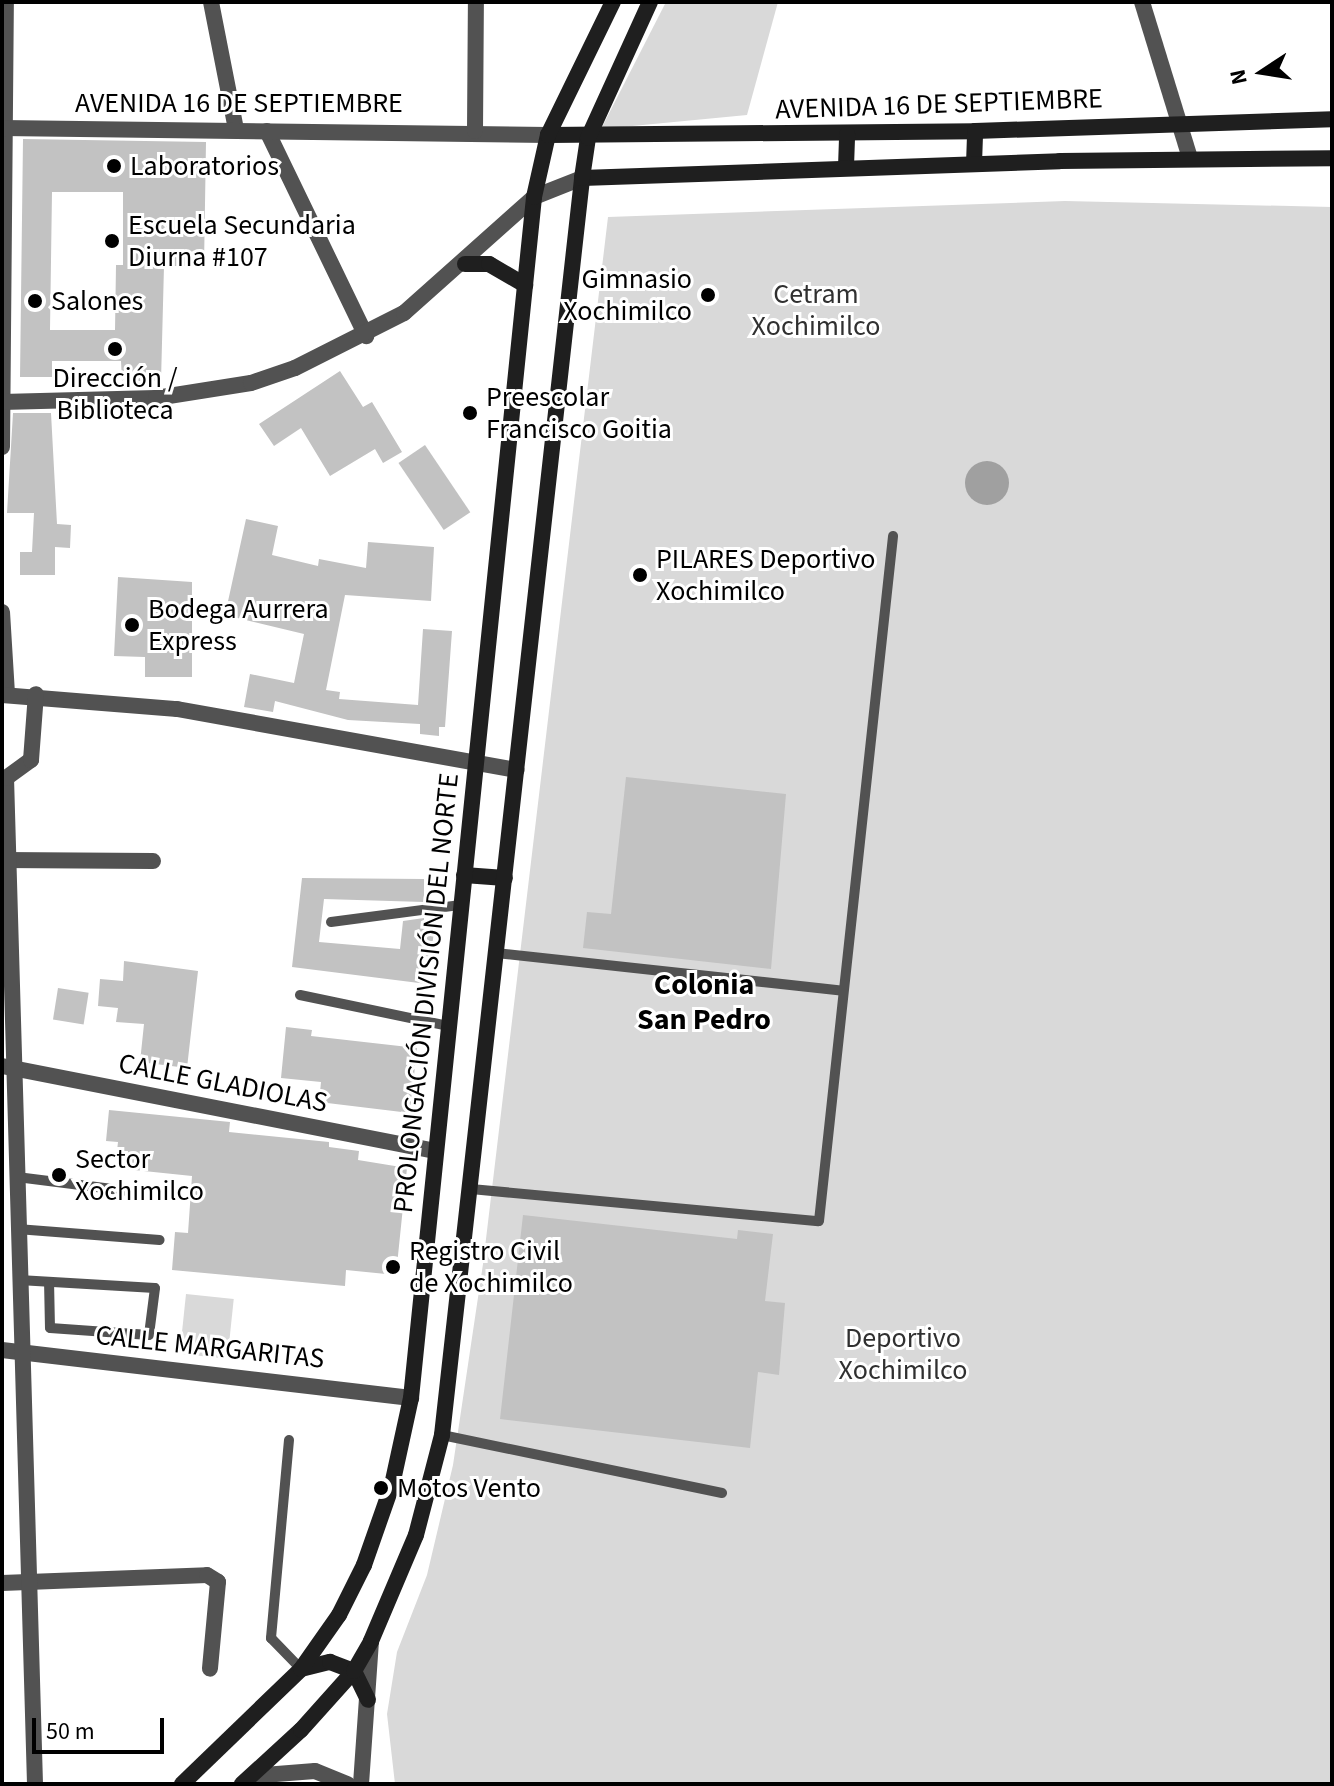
<!DOCTYPE html>
<html>
<head>
<meta charset="utf-8">
<style>
  body { margin:0 }
  #map { position:relative; width:1334px; height:1786px; overflow:hidden; background:#fff; font-family:"Source Sans 3",sans-serif }
  div>[style] { position:absolute }
  .green>* { inset:0; background:#d9d9d9; transform-origin:0 0 }
  .water>* { inset:0; background:#a0a0a0 }
  .round { border-radius:50% }
  .building>* { inset:0; background:#c2c2c2; transform-origin:0 0 }
  .service>* { height:10px; margin:-5px; padding:0 5px; transform-origin:5px; border-radius:5px; background:#525252 }
  .minor>* { height:16px; margin:-8px; padding:0 8px; transform-origin:8px; border-radius:8px; background:#525252 }
  .tertiary>* { height:16px; margin:-8px; padding:0 8px; transform-origin:8px; border-radius:8px; background:#525252 }
  .secondary>* { height:16px; margin:-8px; padding:0 8px; transform-origin:8px; border-radius:8px; background:#1f1f1f }
  .dots>* { width:22px; height:22px; translate:-50% -50%; box-sizing:border-box; border:4px solid #fff; border-radius:50% }
  span { translate:-50% -50%; white-space:nowrap; text-align:center; line-height:1.15; -webkit-text-stroke:6px #fff; paint-order:stroke }
  .street-label { font-size:28px; color:#000 }
  .poi-label { font-size:28px; color:#000 }
  .left { translate:0 -50%; text-align:left }
  .right { translate:-100% -50%; text-align:right }
  .park-label { font-size:28px; color:#303030 }
  .neighbourhood-label { font-size:30px; color:#000; font-weight:700 }
  .frame { position:absolute; inset:0; border:4px solid #000; pointer-events:none }
  .north { position:absolute; left:1222px; top:32px; width:80px; height:80px; -webkit-text-stroke:6px #fff; paint-order:stroke; rotate:258deg; font-size:22px; font-weight:700; line-height:32px; text-align:center; color:#000 }
  .north::after { content:''; display:block; margin:auto; width:28px; height:36px; background:#000; clip-path:polygon(50% 0,100% 100%,50% 72%,0 100%) }
  .scale { position:absolute; left:32px; top:1718px; width:132px; height:36px; box-sizing:border-box; border:4px solid #000; border-top:0; padding-left:10px; font-size:24px; line-height:28px; white-space:nowrap; color:#000; -webkit-text-stroke:6px #fff; paint-order:stroke }
</style>
</head>
<body>
<div id="map">
  <div class="green">
    <div style="clip-path:polygon(666px 2px,778px 2px,747px 115px,601px 129px)"></div>
    <div style="clip-path:polygon(1065px 201px,1332px 207px,1332px 1784px,395px 1784px,387px 1714px,397px 1652px,427px 1575px,453px 1465px,483px 1264px,608px 217px)"></div>
    <div style="left:186px;top:1294px;width:48px;height:60px;rotate:6deg"></div>
  </div>
  <div class="water">
    <div class="round" style="left:965px;top:461px;width:44px;height:44px"></div>
  </div>
  <div class="building">
    <div style="clip-path:polygon(evenodd,23px 139px,206px 142px,204px 266px,164px 266px,161px 381px,122px 381px,121px 361px,52px 361px,52px 377px,20px 377px,23px 139px,52px 192px,123px 192px,123px 265px,116px 265px,115px 330px,50px 330px,52px 192px)"></div>
    <div style="clip-path:polygon(340px 371px,363px 407px,372px 402px,402px 452px,383px 463px,375px 449px,330px 476px,301px 428px,274px 446px,259px 424px)"></div>
    <div style="clip-path:polygon(13px 413px,51px 413px,57px 524px,71px 525px,70px 548px,55px 547px,55px 575px,20px 575px,20px 552px,32px 552px,34px 513px,7px 513px)"></div>
    <div style="left:425px;top:445px;width:81px;height:32px;rotate:56deg"></div>
    <div style="clip-path:polygon(246px 519px,278px 526px,272px 555px,318px 566px,319px 559px,366px 568px,368px 542px,434px 547px,431px 601px,345px 595px,326px 690px,340px 692px,339px 699px,418px 705px,423px 629px,452px 631px,445px 727px,439px 727px,439px 736px,420px 734px,420px 724px,348px 720px,275px 701px,273px 712px,244px 707px,250px 674px,294px 683px,304px 634px,225px 615px)"></div>
    <div style="clip-path:polygon(118px 577px,192px 582px,192px 677px,145px 677px,145px 657px,114px 656px)"></div>
    <div style="clip-path:polygon(626px 777px,786px 794px,771px 969px,583px 948px,587px 912px,611px 914px)"></div>
    <div style="clip-path:polygon(302px 878px,424px 879px,424px 902px,324px 899px,319px 942px,400px 949px,403px 921px,424px 918px,424px 923px,435px 924px,427px 984px,292px 967px)"></div>
    <div style="clip-path:polygon(124px 961px,198px 971px,187px 1068px,140px 1062px,144px 1024px,116px 1022px,118px 1008px,98px 1006px,100px 979px,123px 981px)"></div>
    <div style="left:58px;top:988px;width:31px;height:32px;rotate:9deg"></div>
    <div style="clip-path:polygon(286px 1027px,312px 1030px,311px 1036px,417px 1048px,410px 1113px,319px 1102px,321px 1082px,281px 1078px)"></div>
    <div style="clip-path:polygon(109px 1110px,230px 1122px,229px 1132px,329px 1142px,329px 1147px,359px 1151px,358px 1160px,407px 1168px,396px 1275px,346px 1270px,345px 1286px,172px 1270px,175px 1232px,188px 1233px,192px 1176px,115px 1168px,118px 1142px,106px 1141px)"></div>
    <div style="clip-path:polygon(523px 1215px,737px 1239px,738px 1230px,773px 1234px,765px 1301px,785px 1303px,779px 1375px,758px 1372px,750px 1448px,500px 1419px)"></div>
  </div>
  <div class="service">
    <div style="left:331px;top:922px;width:131px;rotate:-7.5deg"></div>
    <div style="left:496px;top:953px;width:349px;rotate:6.2deg"></div>
    <div style="left:300px;top:995px;width:151px;rotate:11.8deg"></div>
    <div style="left:17px;top:1177px;width:128px;rotate:7.2deg"></div>
    <div style="left:471px;top:1189px;width:349px;rotate:5.3deg"></div>
    <div style="left:819px;top:1221px;width:689px;rotate:-83.83deg"></div>
    <div style="left:17px;top:1229px;width:143px;rotate:4.4deg"></div>
    <div style="left:19px;top:1280px;width:136px;rotate:3.4deg"></div>
    <div style="left:155px;top:1288px;width:47px;rotate:97.3deg"></div>
    <div style="left:149px;top:1335px;width:99px;rotate:-176deg"></div>
    <div style="left:50px;top:1328px;width:46px;rotate:-91.2deg"></div>
    <div style="left:442px;top:1435px;width:286px;rotate:11.7deg"></div>
    <div style="left:289px;top:1440px;width:199px;rotate:95.2deg"></div>
    <div style="left:271px;top:1638px;width:43px;rotate:45.9deg"></div>
  </div>
  <div class="minor">
    <div style="left:211px;top:2px;width:130px;rotate:78.9deg"></div>
    <div style="left:1142px;top:2px;width:163px;rotate:72.9deg"></div>
    <div style="left:267px;top:131px;width:228px;rotate:64.2deg"></div>
    <div style="left:2px;top:447px;width:445px;rotate:-89.5deg"></div>
    <div style="left:2px;top:612px;width:81px;rotate:86.5deg"></div>
    <div style="left:2px;top:695px;width:176px;rotate:4.6deg"></div>
    <div style="left:177px;top:709px;width:345px;rotate:10.2deg"></div>
    <div style="left:2px;top:860px;width:151px;rotate:0.4deg"></div>
    <div style="left:2px;top:1066px;width:441px;rotate:11.1deg"></div>
    <div style="left:2px;top:1350px;width:412px;rotate:6.7deg"></div>
    <div style="left:2px;top:1583px;width:205px;rotate:-2.2deg"></div>
    <div style="left:207px;top:1575px;width:13px;rotate:32deg"></div>
    <div style="left:218px;top:1582px;width:87px;rotate:95.3deg"></div>
    <div style="left:252px;top:1776px;width:63px;rotate:-4.5deg"></div>
    <div style="left:315px;top:1771px;width:35px;rotate:22deg"></div>
    <div style="left:35px;top:1784px;width:1006px;rotate:-91.65deg"></div>
    <div style="left:6px;top:778px;width:31px;rotate:-36deg"></div>
    <div style="left:31px;top:760px;width:66px;rotate:-85.7deg"></div>
    <div style="left:361px;top:1784px;width:143px;rotate:-86deg"></div>
  </div>
  <div class="tertiary">
    <div style="left:2px;top:128px;width:546px;rotate:0.73deg"></div>
    <div style="left:475px;top:131px;width:129px;rotate:-89.6deg"></div>
    <div style="left:2px;top:402px;width:154px;rotate:-1.5deg"></div>
    <div style="left:156px;top:398px;width:96px;rotate:-9deg"></div>
    <div style="left:251px;top:383px;width:46px;rotate:-18.8deg"></div>
    <div style="left:295px;top:368px;width:122px;rotate:-26.8deg"></div>
    <div style="left:404px;top:313px;width:174px;rotate:-41.7deg"></div>
    <div style="left:534px;top:197px;width:52px;rotate:-21.6deg"></div>
  </div>
  <div class="secondary">
    <div style="left:548px;top:135px;width:427px;rotate:-0.5deg"></div>
    <div style="left:975px;top:131px;width:357px;rotate:-1.9deg"></div>
    <div style="left:974px;top:164px;width:33px;rotate:-88deg"></div>
    <div style="left:846px;top:167px;width:33px;rotate:-88deg"></div>
    <div style="left:582px;top:178px;width:478px;rotate:-2deg"></div>
    <div style="left:1060px;top:161px;width:272px;rotate:-0.6deg"></div>
    <div style="left:465px;top:264px;width:24px"></div>
    <div style="left:489px;top:264px;width:42px;rotate:30.3deg"></div>
    <div style="left:464px;top:875px;width:41px;rotate:4.2deg"></div>
    <div style="left:301px;top:1669px;width:30px;rotate:-14deg"></div>
    <div style="left:330px;top:1662px;width:26px;rotate:21deg"></div>
    <div style="left:354px;top:1671px;width:32px;rotate:64deg"></div>
    <div style="left:182px;top:1784px;width:165px;rotate:-44deg"></div>
    <div style="left:301px;top:1669px;width:66px;rotate:-54.9deg"></div>
    <div style="left:339px;top:1615px;width:56px;rotate:-63.4deg"></div>
    <div style="left:364px;top:1565px;width:85px;rotate:-70.7deg"></div>
    <div style="left:392px;top:1485px;width:89px;rotate:-77.7deg"></div>
    <div style="left:411px;top:1398px;width:1207px;rotate:-84.15deg"></div>
    <div style="left:534px;top:197px;width:64px;rotate:-77.3deg"></div>
    <div style="left:548px;top:135px;width:148px;rotate:-64deg"></div>
    <div style="left:242px;top:1784px;width:80px;rotate:-42.5deg"></div>
    <div style="left:301px;top:1730px;width:79px;rotate:-48.1deg"></div>
    <div style="left:354px;top:1671px;width:34px;rotate:-60deg"></div>
    <div style="left:371px;top:1641px;width:115px;rotate:-67deg"></div>
    <div style="left:416px;top:1535px;width:103px;rotate:-75.4deg"></div>
    <div style="left:442px;top:1435px;width:1265px;rotate:-83.64deg"></div>
    <div style="left:582px;top:178px;width:40px;rotate:-81.5deg"></div>
    <div style="left:588px;top:138px;width:149px;rotate:-65.5deg"></div>
  </div>
  <div class="dots">
    <div style="left:114px;top:166px;background:#000"></div>
    <div style="left:112px;top:241px;background:#000"></div>
    <div style="left:708px;top:295px;background:#000"></div>
    <div style="left:35px;top:301px;background:#000"></div>
    <div style="left:115px;top:349px;background:#000"></div>
    <div style="left:470px;top:413px;background:#000"></div>
    <div style="left:640px;top:575px;background:#000"></div>
    <div style="left:132px;top:625px;background:#000"></div>
    <div style="left:59px;top:1175px;background:#000"></div>
    <div style="left:393px;top:1267px;background:#000"></div>
    <div style="left:381px;top:1488px;background:#000"></div>
  </div>
  <div class="street-label">
    <span style="left:239px;top:103px">AVENIDA 16 DE SEPTIEMBRE</span>
    <span style="left:939px;top:104px;rotate:-2deg">AVENIDA 16 DE SEPTIEMBRE</span>
    <span style="left:426px;top:993px;rotate:-84deg">PROLONGACIÓN DIVISIÓN DEL NORTE</span>
    <span style="left:223px;top:1083px;rotate:11deg">CALLE GLADIOLAS</span>
    <span style="left:210px;top:1347px;rotate:6deg">CALLE MARGARITAS</span>
  </div>
  <div class="poi-label">
    <span class="left" style="left:130px;top:166px">Laboratorios</span>
    <span class="left" style="left:128px;top:241px">Escuela Secundaria<br>Diurna #107</span>
    <span class="right" style="left:692px;top:295px">Gimnasio<br>Xochimilco</span>
    <span class="left" style="left:51px;top:301px">Salones</span>
    <span style="left:115px;top:394px">Dirección /<br>Biblioteca</span>
    <span class="left" style="left:486px;top:413px">Preescolar<br>Francisco Goitia</span>
    <span class="left" style="left:656px;top:575px">PILARES Deportivo<br>Xochimilco</span>
    <span class="left" style="left:148px;top:625px">Bodega Aurrera<br>Express</span>
    <span class="left" style="left:75px;top:1175px">Sector<br>Xochimilco</span>
    <span class="left" style="left:409px;top:1267px">Registro Civil<br>de Xochimilco</span>
    <span class="left" style="left:397px;top:1488px">Motos Vento</span>
  </div>
  <div class="park-label">
    <span style="left:816px;top:310px">Cetram<br>Xochimilco</span>
    <span style="left:903px;top:1354px">Deportivo<br>Xochimilco</span>
  </div>
  <div class="neighbourhood-label">
    <span style="left:704px;top:1002px">Colonia<br>San Pedro</span>
  </div>
  <div class="frame"></div>
  <div class="north">N</div>
  <div class="scale">50 m</div>
</div>
</body>
</html>
